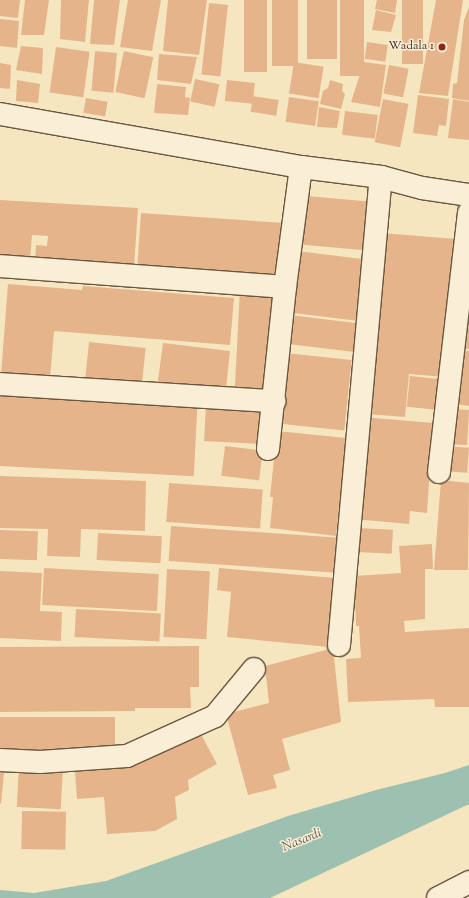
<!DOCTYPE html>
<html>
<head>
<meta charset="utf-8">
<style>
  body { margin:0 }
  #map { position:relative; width:469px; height:898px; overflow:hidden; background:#f6e6c0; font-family:"Sorts Mill Goudy",serif }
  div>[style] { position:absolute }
  .water>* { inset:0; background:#9dc0b0 }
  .building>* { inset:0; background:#e6b48b; transform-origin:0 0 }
  .roads { filter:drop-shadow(1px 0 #6a5540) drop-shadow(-1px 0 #6a5540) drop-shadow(0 1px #6a5540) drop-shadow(0 -1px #6a5540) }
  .minor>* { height:22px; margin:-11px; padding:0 11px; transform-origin:11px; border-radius:11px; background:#f9efd6 }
  .dots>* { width:11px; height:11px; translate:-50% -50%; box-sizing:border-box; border:2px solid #f9efd6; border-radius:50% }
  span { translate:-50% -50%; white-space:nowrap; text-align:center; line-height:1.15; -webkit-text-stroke:3px #f9efd6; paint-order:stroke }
  .poi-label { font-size:12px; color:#3c2515 }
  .right { translate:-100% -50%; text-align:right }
  .water-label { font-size:13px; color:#595444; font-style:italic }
</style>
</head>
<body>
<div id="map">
  <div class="water">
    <div style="clip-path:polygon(469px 765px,469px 805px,467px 805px,270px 898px,0 898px,0 890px,34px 893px,106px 881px,288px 816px,376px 790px,445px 773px)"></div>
  </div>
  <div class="building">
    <div style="clip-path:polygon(0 0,20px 0,18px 18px,0 16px)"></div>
    <div style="clip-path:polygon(25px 0,49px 0,44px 35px,21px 35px)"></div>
    <div style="clip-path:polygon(61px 0,89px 0,85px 42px,60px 39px)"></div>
    <div style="clip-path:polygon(94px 0,120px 0,114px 45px,90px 44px)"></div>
    <div style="clip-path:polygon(128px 0,161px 0,152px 51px,120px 47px)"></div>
    <div style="clip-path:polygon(168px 0,207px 0,199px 55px,163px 51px)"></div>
    <div style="left:244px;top:0;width:23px;height:72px"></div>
    <div style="left:272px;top:0;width:26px;height:66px"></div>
    <div style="left:307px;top:0;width:30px;height:59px"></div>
    <div style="left:340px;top:0;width:24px;height:76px"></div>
    <div style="clip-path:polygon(377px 0,397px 0,395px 13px,375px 9px)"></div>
    <div style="left:402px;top:0;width:21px;height:64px"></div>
    <div style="clip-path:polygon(436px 0,463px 0,448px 96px,419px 93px)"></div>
    <div style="left:209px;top:3px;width:19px;height:72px;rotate:6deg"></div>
    <div style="clip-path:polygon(469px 7px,469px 101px,452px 98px,453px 84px,457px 83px,464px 20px)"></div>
    <div style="clip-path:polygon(376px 10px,396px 15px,391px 32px,372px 30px)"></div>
    <div style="clip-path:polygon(0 19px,19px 21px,17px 48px,0 46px)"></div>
    <div style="left:367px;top:42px;width:21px;height:17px;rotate:8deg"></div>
    <div style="clip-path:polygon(21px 46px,43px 48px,42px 74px,16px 70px)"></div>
    <div style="left:56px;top:47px;width:34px;height:46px;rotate:8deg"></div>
    <div style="left:95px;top:51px;width:22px;height:40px;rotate:5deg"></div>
    <div style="left:124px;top:51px;width:30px;height:42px;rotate:12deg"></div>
    <div style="clip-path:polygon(159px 54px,197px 57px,191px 84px,157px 80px)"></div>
    <div style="left:294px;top:62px;width:30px;height:32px;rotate:9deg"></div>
    <div style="clip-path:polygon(364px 62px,386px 65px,380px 107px,351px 102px)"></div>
    <div style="clip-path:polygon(0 63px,11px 65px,10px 89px,0 88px)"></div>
    <div style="left:389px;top:65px;width:20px;height:29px;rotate:11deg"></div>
    <div style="left:195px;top:79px;width:25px;height:23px;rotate:12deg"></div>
    <div style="clip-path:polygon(17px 80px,40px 84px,38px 103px,16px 101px)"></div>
    <div style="left:227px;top:80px;width:28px;height:21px;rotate:6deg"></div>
    <div style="clip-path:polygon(330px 80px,343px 84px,342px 91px,345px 94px,341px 109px,320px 104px,323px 91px,328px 88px)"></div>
    <div style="clip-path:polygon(157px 84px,186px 87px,185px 97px,190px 98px,188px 115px,154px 113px)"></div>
    <div style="clip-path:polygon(418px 95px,449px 99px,446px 126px,439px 125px,437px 136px,413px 133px)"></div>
    <div style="left:253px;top:96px;width:26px;height:16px;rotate:9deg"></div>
    <div style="left:289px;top:97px;width:30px;height:25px;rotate:8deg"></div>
    <div style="left:86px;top:98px;width:22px;height:15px;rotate:10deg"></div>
    <div style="left:383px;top:99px;width:26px;height:44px;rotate:11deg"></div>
    <div style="clip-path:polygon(453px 99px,469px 102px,469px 140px,448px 138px)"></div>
    <div style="clip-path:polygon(319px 107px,340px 111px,337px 128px,317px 127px)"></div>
    <div style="left:345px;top:111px;width:33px;height:24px;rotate:7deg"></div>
    <div style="left:307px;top:196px;width:65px;height:49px;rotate:5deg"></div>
    <div style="clip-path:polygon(0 200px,138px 208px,134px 267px,35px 266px,36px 245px,47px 246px,48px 236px,32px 235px,30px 261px,0 259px)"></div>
    <div style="left:141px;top:213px;width:144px;height:58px;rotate:4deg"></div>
    <div style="clip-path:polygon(382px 233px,456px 239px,445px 377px,409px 374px,405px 417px,367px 414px)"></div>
    <div style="left:297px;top:251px;width:68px;height:62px;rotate:7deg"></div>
    <div style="clip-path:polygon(469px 256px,469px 349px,458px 348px)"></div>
    <div style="clip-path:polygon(8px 284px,82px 290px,83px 286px,234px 298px,230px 345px,54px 331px,50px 378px,1px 375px)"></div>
    <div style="left:240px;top:289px;width:39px;height:103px;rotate:3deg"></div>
    <div style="left:290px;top:315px;width:70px;height:29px;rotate:7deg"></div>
    <div style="left:89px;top:342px;width:57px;height:43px;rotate:6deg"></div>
    <div style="clip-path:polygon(163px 343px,230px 351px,226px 389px,157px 388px)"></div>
    <div style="clip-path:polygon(460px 350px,469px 351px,469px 406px,454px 404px)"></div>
    <div style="left:285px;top:353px;width:67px;height:71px;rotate:6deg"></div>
    <div style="left:410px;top:376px;width:31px;height:31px;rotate:6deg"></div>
    <div style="left:0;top:390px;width:198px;height:76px;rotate:3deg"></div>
    <div style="left:206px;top:404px;width:54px;height:37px;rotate:3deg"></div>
    <div style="left:450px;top:409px;width:19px;height:35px;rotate:3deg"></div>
    <div style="clip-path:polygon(363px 417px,433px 423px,427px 513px,410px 511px,409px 524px,354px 519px)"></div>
    <div style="clip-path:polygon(277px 431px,346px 438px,336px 536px,270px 528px,273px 497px,270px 497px)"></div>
    <div style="left:225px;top:446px;width:38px;height:30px;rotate:7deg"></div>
    <div style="left:443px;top:446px;width:26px;height:25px;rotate:4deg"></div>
    <div style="clip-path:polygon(0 476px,146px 481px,145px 531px,81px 529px,80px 557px,47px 556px,48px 529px,0 528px)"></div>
    <div style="clip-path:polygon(441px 480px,469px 483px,468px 570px,434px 570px)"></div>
    <div style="left:169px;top:483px;width:94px;height:39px;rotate:4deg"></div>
    <div style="left:171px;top:526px;width:168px;height:35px;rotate:4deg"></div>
    <div style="left:358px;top:528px;width:35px;height:24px;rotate:3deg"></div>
    <div style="left:0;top:530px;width:38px;height:29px;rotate:2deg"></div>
    <div style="left:98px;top:533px;width:64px;height:27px;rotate:3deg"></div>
    <div style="clip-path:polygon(432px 544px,433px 569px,425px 569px,425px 619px,404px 621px,405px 632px,469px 628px,469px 707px,435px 707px,434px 699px,348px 702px,346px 659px,361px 658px,359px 626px,356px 626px,354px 576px,401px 573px,399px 546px)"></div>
    <div style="left:44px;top:568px;width:115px;height:37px;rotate:3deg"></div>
    <div style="clip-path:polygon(219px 568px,335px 578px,329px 647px,227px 637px,231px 592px,217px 590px)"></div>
    <div style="left:167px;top:569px;width:43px;height:68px;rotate:3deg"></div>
    <div style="clip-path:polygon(0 571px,42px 573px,40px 611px,62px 612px,61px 641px,0 638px)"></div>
    <div style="left:76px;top:609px;width:85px;height:28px;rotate:3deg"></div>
    <div style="clip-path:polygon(199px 646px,199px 687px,190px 687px,191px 708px,135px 708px,135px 711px,0 712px,0 647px)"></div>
    <div style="clip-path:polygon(333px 648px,341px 722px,282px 739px,290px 770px,273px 775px,277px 788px,248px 795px,226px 714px,269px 703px,265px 666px)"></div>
    <div style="left:115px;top:717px;width:37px;height:115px;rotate:90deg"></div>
    <div style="clip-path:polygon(197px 727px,217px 764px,188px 780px,189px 790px,175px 797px,177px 819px,155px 831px,107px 834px,104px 797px,77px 799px,75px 771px,109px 768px)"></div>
    <div style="left:19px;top:765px;width:44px;height:42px;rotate:3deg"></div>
    <div style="clip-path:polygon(0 772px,4px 772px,1px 804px,0 803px)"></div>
    <div style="left:22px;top:811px;width:44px;height:38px;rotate:1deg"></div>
  </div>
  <div class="roads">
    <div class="minor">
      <div style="left:0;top:114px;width:306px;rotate:10deg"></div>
      <div style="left:301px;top:167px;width:81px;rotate:7.1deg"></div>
      <div style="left:381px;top:177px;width:42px;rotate:15deg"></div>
      <div style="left:422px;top:188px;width:48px;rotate:8.5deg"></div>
      <div style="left:0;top:266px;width:286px;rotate:4.2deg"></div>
      <div style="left:0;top:384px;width:275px;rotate:3.6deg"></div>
      <div style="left:268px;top:449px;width:163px;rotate:-84deg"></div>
      <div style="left:285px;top:287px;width:121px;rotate:-82.4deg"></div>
      <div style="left:439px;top:472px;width:261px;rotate:-83.4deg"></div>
      <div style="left:339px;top:645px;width:470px;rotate:-84.9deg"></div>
      <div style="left:0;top:760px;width:40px;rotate:2.9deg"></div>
      <div style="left:40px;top:762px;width:87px;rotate:-3.9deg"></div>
      <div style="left:127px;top:756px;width:97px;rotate:-24.4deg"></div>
      <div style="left:215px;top:716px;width:61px;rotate:-50.3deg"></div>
      <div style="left:438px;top:898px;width:35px;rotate:-27deg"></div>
    </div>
  </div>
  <div class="dots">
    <div style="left:442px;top:47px;background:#8f2418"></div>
  </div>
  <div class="poi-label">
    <span class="right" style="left:434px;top:47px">Wadala 1</span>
  </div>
  <div class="water-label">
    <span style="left:302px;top:841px;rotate:-22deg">Nasardi</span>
  </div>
</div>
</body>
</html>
